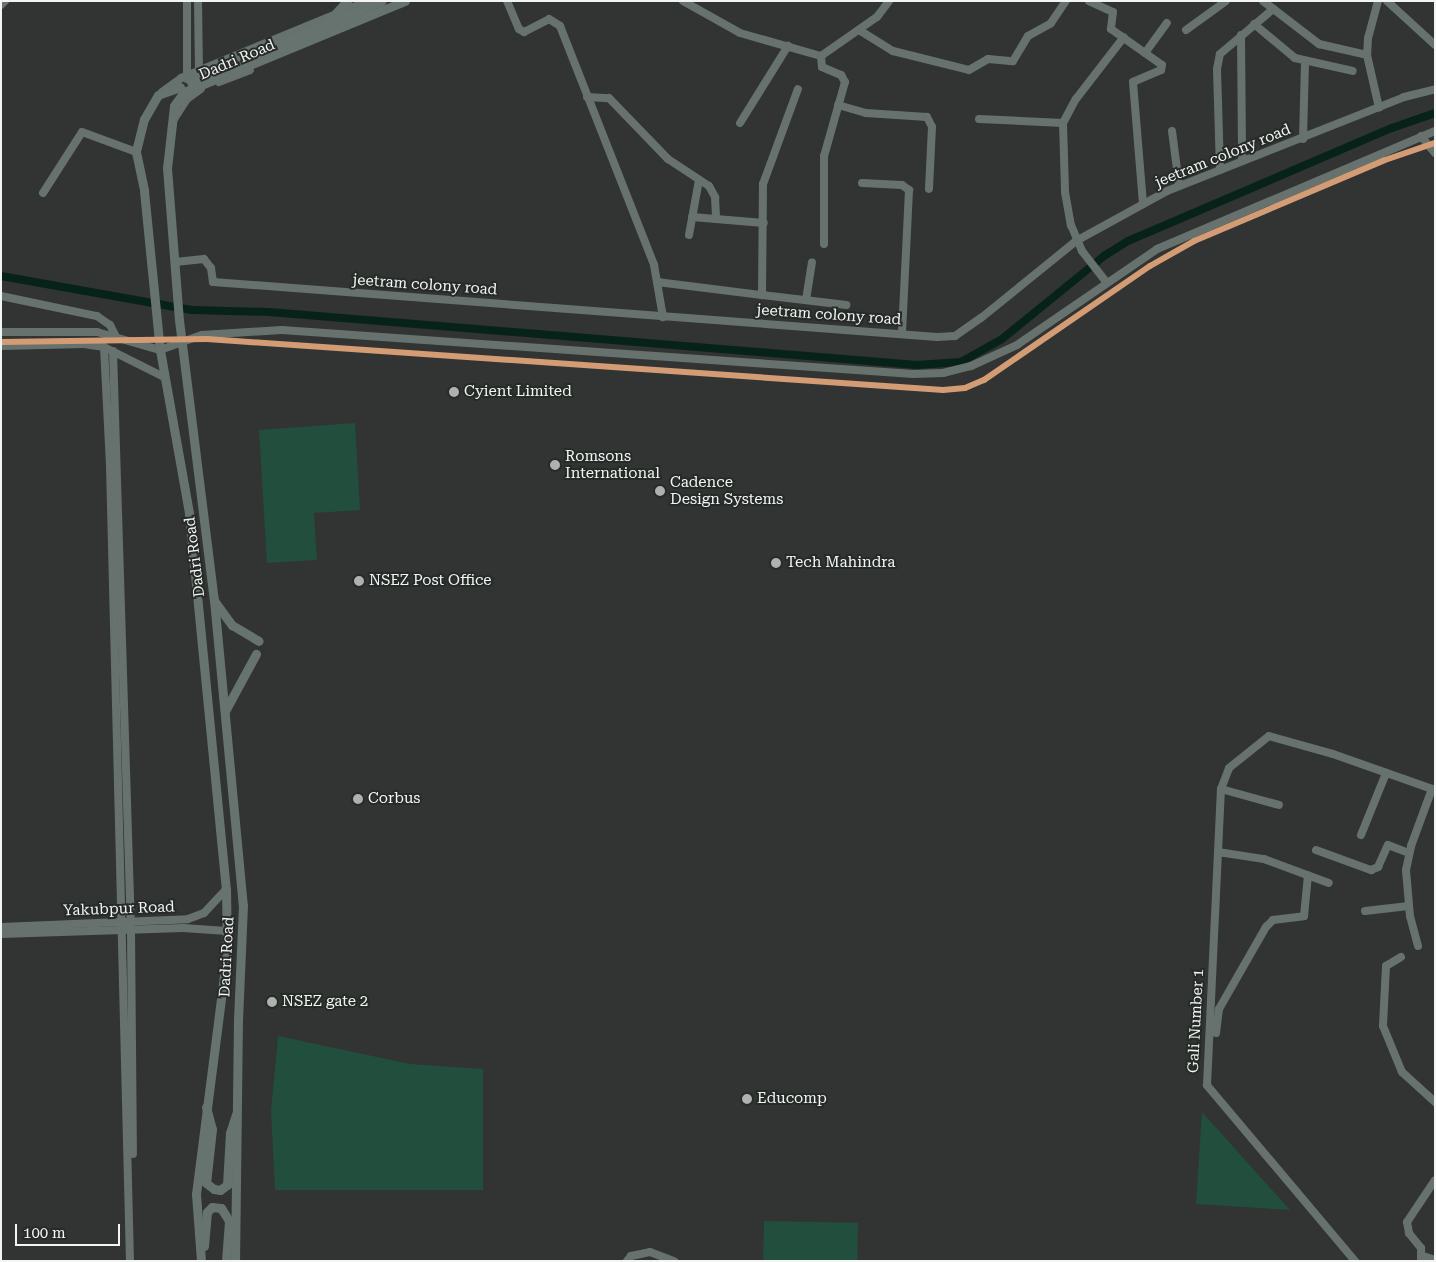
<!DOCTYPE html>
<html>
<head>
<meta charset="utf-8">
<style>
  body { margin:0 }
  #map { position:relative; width:1436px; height:1262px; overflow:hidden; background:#313432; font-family:"Roboto Serif",serif }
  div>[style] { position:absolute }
  .green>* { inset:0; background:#224e3d; transform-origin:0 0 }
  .canal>* { height:8px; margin:-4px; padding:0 4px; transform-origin:4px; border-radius:4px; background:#072319 }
  .minor>* { height:8px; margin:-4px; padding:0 4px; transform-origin:4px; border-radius:4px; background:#67726e }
  .major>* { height:9px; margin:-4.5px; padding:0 4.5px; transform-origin:4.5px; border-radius:4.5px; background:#67736e }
  .major-bridge>* { height:9px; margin:-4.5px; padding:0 4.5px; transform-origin:4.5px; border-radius:4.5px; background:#67736e }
  .metro-1>* { height:6px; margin:-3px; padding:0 3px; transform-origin:3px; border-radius:3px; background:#d39c74 }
  .dots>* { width:14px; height:14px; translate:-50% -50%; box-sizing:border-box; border:2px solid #262b28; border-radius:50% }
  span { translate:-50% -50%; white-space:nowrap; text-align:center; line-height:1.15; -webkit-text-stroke:4px #262b28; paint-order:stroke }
  .street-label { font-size:15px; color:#f2f5f3 }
  .poi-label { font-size:15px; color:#f2f5f3 }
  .left { translate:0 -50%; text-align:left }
  .frame { position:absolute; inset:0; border:2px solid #f2f5f3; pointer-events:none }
  .scale { position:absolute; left:15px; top:1224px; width:105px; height:22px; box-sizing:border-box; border:2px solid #f2f5f3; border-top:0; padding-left:6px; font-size:15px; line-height:18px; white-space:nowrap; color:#f2f5f3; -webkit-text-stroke:4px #262b28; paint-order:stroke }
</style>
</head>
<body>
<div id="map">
  <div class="green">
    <div style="clip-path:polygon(355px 423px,360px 510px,314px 513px,317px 560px,267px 563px,259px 430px)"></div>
    <div style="clip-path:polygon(278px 1036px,410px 1064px,483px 1069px,483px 1190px,275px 1190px,271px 1111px)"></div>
    <div style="clip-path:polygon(1202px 1112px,1290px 1210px,1196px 1204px)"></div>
    <div style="left:764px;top:1221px;width:94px;height:40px;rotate:1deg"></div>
  </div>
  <div class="canal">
    <div style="left:1px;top:276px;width:194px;rotate:10.1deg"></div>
    <div style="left:192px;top:310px;width:77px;rotate:1.5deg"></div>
    <div style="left:269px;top:312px;width:650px;rotate:4.68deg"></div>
    <div style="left:917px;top:365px;width:44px;rotate:-3.9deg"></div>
    <div style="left:961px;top:362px;width:47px;rotate:-29.3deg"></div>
    <div style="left:1002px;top:339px;width:132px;rotate:-39.1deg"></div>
    <div style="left:1104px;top:256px;width:28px;rotate:-32deg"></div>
    <div style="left:1128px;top:241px;width:287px;rotate:-23.2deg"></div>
    <div style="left:1392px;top:128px;width:46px;rotate:-19.2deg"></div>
  </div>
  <div class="minor">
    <div style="left:187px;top:1px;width:78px;rotate:90deg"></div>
    <div style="left:198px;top:1px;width:75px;rotate:89.2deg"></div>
    <div style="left:507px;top:1px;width:30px;rotate:67deg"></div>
    <div style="left:519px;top:29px;width:6px;rotate:31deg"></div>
    <div style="left:524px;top:32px;width:28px;rotate:-27deg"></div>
    <div style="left:549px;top:19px;width:13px;rotate:32deg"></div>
    <div style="left:560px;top:26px;width:257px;rotate:68.5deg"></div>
    <div style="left:654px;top:265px;width:53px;rotate:80.2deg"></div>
    <div style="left:683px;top:1px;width:65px;rotate:29.3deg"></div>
    <div style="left:740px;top:33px;width:84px;rotate:15.9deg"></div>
    <div style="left:821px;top:56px;width:68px;rotate:-34.9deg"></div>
    <div style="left:877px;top:17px;width:20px;rotate:-53deg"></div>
    <div style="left:1089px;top:1px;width:26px;rotate:25deg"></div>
    <div style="left:1113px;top:12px;width:17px;rotate:97deg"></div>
    <div style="left:1111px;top:29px;width:62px;rotate:35.2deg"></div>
    <div style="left:1162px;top:65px;width:5px;rotate:101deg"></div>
    <div style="left:1161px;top:70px;width:30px;rotate:157deg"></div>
    <div style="left:1133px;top:82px;width:122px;rotate:85.3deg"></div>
    <div style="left:1263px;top:1px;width:71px;rotate:37.5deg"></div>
    <div style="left:1319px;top:44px;width:49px;rotate:12.9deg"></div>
    <div style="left:1378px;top:1px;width:38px;rotate:105deg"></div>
    <div style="left:1368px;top:38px;width:17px;rotate:93deg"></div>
    <div style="left:1367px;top:55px;width:54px;rotate:77.2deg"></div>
    <div style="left:1387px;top:1px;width:65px;rotate:42.5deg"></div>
    <div style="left:1px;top:5px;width:6px;rotate:-45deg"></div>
    <div style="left:1254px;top:24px;width:53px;rotate:39.7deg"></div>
    <div style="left:1295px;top:58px;width:59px;rotate:12.6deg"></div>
    <div style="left:859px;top:30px;width:40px;rotate:32deg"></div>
    <div style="left:893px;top:51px;width:78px;rotate:14deg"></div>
    <div style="left:969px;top:70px;width:22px;rotate:-30deg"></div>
    <div style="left:988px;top:59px;width:25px;rotate:5deg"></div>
    <div style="left:1013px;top:61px;width:29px;rotate:-59deg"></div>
    <div style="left:1028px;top:36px;width:26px;rotate:-29deg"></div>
    <div style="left:1051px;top:23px;width:27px;rotate:-56deg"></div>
    <div style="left:1186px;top:30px;width:49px;rotate:-35.9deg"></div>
    <div style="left:1241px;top:35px;width:126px;rotate:89.5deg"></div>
    <div style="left:1145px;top:53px;width:37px;rotate:-54deg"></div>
    <div style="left:821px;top:56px;width:11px;rotate:85deg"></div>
    <div style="left:822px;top:67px;width:21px;rotate:23deg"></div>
    <div style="left:841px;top:75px;width:8px;rotate:60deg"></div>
    <div style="left:845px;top:82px;width:77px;rotate:105.8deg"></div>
    <div style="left:824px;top:156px;width:88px;rotate:90deg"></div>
    <div style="left:219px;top:82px;width:33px;rotate:-21deg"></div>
    <div style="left:162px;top:92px;width:24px;rotate:-36deg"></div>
    <div style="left:181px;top:78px;width:202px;rotate:-22.4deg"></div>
    <div style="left:587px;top:97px;width:22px;rotate:3deg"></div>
    <div style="left:609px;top:98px;width:85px;rotate:46deg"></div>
    <div style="left:668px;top:159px;width:49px;rotate:33.4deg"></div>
    <div style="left:709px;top:186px;width:13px;rotate:61deg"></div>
    <div style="left:715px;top:197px;width:22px;rotate:87deg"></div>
    <div style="left:838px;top:105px;width:29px;rotate:16deg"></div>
    <div style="left:866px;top:113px;width:61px;rotate:3.8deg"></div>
    <div style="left:927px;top:117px;width:11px;rotate:63deg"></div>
    <div style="left:932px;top:127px;width:62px;rotate:92.8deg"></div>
    <div style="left:174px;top:119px;width:24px;rotate:-57deg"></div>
    <div style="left:187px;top:99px;width:17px;rotate:-36deg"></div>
    <div style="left:979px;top:119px;width:84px;rotate:2.7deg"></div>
    <div style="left:1063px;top:123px;width:27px;rotate:-62deg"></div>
    <div style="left:1076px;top:99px;width:78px;rotate:-52.3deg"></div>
    <div style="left:740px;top:123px;width:91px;rotate:-58.1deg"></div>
    <div style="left:1063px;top:123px;width:69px;rotate:88.3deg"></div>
    <div style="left:1065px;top:192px;width:34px;rotate:80deg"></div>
    <div style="left:1071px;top:225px;width:28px;rotate:67deg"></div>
    <div style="left:1082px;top:251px;width:39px;rotate:52deg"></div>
    <div style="left:1172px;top:131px;width:54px;rotate:82.6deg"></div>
    <div style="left:1421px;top:136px;width:22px;rotate:51deg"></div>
    <div style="left:1303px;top:139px;width:77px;rotate:-88.5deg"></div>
    <div style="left:1220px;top:170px;width:101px;rotate:-91.7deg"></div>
    <div style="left:1217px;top:69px;width:15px;rotate:-79deg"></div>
    <div style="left:1220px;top:54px;width:70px;rotate:-40.3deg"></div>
    <div style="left:862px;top:183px;width:40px;rotate:2.9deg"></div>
    <div style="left:902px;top:185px;width:9px;rotate:36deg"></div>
    <div style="left:909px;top:190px;width:143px;rotate:92.8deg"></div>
    <div style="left:43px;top:193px;width:72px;rotate:-57.4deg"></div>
    <div style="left:82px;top:132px;width:58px;rotate:20.3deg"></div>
    <div style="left:692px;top:217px;width:72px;rotate:4.8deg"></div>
    <div style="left:689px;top:235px;width:56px;rotate:-79.7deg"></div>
    <div style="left:175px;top:262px;width:29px;rotate:-6deg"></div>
    <div style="left:204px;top:259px;width:11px;rotate:52deg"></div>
    <div style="left:211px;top:268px;width:14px;rotate:82deg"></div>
    <div style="left:213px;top:282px;width:726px;rotate:4.34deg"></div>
    <div style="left:937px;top:337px;width:18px;rotate:-3deg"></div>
    <div style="left:955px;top:336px;width:32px;rotate:-35deg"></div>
    <div style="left:981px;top:318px;width:122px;rotate:-39deg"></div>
    <div style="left:1076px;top:241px;width:104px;rotate:-28.8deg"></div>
    <div style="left:1167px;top:191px;width:255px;rotate:-21.6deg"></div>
    <div style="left:1404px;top:97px;width:32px;rotate:-14deg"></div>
    <div style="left:657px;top:282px;width:106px;rotate:7.1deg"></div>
    <div style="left:762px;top:295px;width:111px;rotate:-89.5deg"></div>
    <div style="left:763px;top:184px;width:101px;rotate:-69.8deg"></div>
    <div style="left:762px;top:295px;width:85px;rotate:6.8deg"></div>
    <div style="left:1px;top:296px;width:98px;rotate:11.8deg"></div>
    <div style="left:97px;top:316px;width:16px;rotate:35deg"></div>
    <div style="left:110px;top:325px;width:13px;rotate:63deg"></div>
    <div style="left:806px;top:300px;width:38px;rotate:-81deg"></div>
    <div style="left:1px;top:332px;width:96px"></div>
    <div style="left:97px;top:332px;width:66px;rotate:15.9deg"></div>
    <div style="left:160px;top:350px;width:45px;rotate:-19.7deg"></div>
    <div style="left:202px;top:335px;width:80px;rotate:-3.6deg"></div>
    <div style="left:282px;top:330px;width:633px;rotate:3.99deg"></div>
    <div style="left:913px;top:374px;width:30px;rotate:-2deg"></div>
    <div style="left:943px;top:373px;width:29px;rotate:-14deg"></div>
    <div style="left:971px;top:366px;width:51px;rotate:-24.5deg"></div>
    <div style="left:1017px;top:345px;width:170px;rotate:-34.4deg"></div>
    <div style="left:1157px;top:249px;width:302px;rotate:-23deg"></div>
    <div style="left:1px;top:346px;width:83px;rotate:-1.4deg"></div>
    <div style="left:84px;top:344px;width:20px;rotate:9deg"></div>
    <div style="left:104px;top:347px;width:67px;rotate:26.6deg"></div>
    <div style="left:104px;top:347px;width:119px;rotate:87.1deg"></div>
    <div style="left:110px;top:466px;width:795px;rotate:88.56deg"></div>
    <div style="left:113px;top:351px;width:580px;rotate:88.22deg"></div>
    <div style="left:131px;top:931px;width:223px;rotate:89.5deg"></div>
    <div style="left:1221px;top:789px;width:60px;rotate:15.4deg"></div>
    <div style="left:1361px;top:835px;width:67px;rotate:-68deg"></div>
    <div style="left:1316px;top:850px;width:59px;rotate:20deg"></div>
    <div style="left:1371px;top:870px;width:8px;rotate:-23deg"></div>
    <div style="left:1378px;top:867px;width:24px;rotate:-66deg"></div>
    <div style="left:1388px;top:845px;width:22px;rotate:21deg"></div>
    <div style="left:1218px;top:852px;width:47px;rotate:8.7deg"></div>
    <div style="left:1264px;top:859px;width:69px;rotate:20.3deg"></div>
    <div style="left:1365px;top:911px;width:44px;rotate:-6.5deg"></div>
    <div style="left:1px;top:927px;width:187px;rotate:-2.4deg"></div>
    <div style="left:188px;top:919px;width:17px;rotate:-21deg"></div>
    <div style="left:204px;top:913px;width:33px;rotate:-47deg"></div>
    <div style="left:1px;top:934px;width:182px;rotate:-1.9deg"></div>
    <div style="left:183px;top:928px;width:44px;rotate:3.9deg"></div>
    <div style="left:1418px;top:946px;width:31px;rotate:-105deg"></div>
    <div style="left:1410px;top:916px;width:46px;rotate:-95deg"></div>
    <div style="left:1406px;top:870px;width:25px;rotate:-78deg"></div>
    <div style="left:1411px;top:846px;width:61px;rotate:-69.8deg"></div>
    <div style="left:1401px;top:957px;width:17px;rotate:149deg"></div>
    <div style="left:1386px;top:966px;width:60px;rotate:92.9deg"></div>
    <div style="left:1383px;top:1026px;width:50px;rotate:67.6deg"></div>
    <div style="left:1402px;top:1072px;width:45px;rotate:42.3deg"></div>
    <div style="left:1216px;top:1033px;width:24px;rotate:-83deg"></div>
    <div style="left:1219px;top:1009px;width:95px;rotate:-60.2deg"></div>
    <div style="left:1266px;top:927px;width:10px;rotate:-45deg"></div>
    <div style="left:1273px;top:920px;width:31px;rotate:-7deg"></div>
    <div style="left:1304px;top:916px;width:41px;rotate:-84.4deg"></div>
    <div style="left:1423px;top:1256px;width:13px;rotate:18deg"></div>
    <div style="left:627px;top:1261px;width:6px;rotate:-51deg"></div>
    <div style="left:631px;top:1256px;width:19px;rotate:-12deg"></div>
    <div style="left:650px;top:1252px;width:26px;rotate:21deg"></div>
    <div style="left:1355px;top:1261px;width:230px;rotate:-130.1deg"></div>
    <div style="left:1207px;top:1085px;width:296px;rotate:-87.3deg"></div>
    <div style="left:1221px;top:789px;width:22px;rotate:-69deg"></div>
    <div style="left:1229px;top:768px;width:51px;rotate:-38.7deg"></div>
    <div style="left:1269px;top:736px;width:66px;rotate:15.7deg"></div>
    <div style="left:1333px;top:754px;width:108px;rotate:19.4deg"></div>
    <div style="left:1421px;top:1261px;width:13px;rotate:-90deg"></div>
    <div style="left:1421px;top:1248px;width:19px;rotate:-129deg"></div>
    <div style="left:1409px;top:1233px;width:11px;rotate:-100deg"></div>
    <div style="left:1407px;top:1222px;width:50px;rotate:-56.3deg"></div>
  </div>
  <div class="major">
    <div style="left:333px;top:16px;width:21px;rotate:-47deg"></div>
    <div style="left:180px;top:87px;width:23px;rotate:160deg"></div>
    <div style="left:158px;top:95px;width:28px;rotate:120deg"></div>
    <div style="left:144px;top:119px;width:34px;rotate:104deg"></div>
    <div style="left:136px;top:152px;width:40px;rotate:78deg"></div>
    <div style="left:144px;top:191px;width:160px;rotate:84.3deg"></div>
    <div style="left:160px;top:350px;width:166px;rotate:79.9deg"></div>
    <div style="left:189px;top:513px;width:378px;rotate:84.4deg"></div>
    <div style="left:226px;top:889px;width:63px;rotate:89.1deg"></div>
    <div style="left:227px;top:952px;width:244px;rotate:97.3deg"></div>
    <div style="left:196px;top:1194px;width:67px;rotate:85.7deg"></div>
    <div style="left:184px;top:92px;width:17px;rotate:126deg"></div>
    <div style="left:174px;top:106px;width:62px;rotate:96.4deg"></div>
    <div style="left:167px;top:168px;width:152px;rotate:85.5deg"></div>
    <div style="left:179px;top:320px;width:282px;rotate:82.9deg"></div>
    <div style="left:214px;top:600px;width:306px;rotate:84.6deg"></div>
    <div style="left:243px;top:905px;width:114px;rotate:92.5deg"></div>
    <div style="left:238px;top:1019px;width:242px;rotate:90.7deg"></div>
    <div style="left:215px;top:602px;width:29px;rotate:54deg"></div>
    <div style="left:232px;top:625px;width:31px;rotate:31deg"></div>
    <div style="left:225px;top:711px;width:65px;rotate:-61.5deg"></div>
    <div style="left:206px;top:1107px;width:23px;rotate:75deg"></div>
    <div style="left:212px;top:1129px;width:54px;rotate:96.3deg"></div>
    <div style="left:206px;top:1183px;width:10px;rotate:37deg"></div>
    <div style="left:214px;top:1189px;width:6px;rotate:9deg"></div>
    <div style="left:220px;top:1190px;width:9px;rotate:-36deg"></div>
    <div style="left:227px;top:1185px;width:52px;rotate:-86.7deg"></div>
    <div style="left:230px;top:1133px;width:20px;rotate:-72deg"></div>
    <div style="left:204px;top:1246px;width:34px;rotate:-85deg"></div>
    <div style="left:207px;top:1212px;width:7px;rotate:-45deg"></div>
    <div style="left:212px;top:1207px;width:9px;rotate:6deg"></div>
    <div style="left:221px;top:1208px;width:15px;rotate:58deg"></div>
    <div style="left:229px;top:1221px;width:40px;rotate:94.3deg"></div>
  </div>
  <div class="major-bridge">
    <div style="left:191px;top:82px;width:207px;rotate:-23deg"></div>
    <div style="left:184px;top:92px;width:239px;rotate:-22.4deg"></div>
  </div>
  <div class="metro-1">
    <div style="left:1px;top:342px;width:206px;rotate:-0.8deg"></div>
    <div style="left:207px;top:339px;width:738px;rotate:3.96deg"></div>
    <div style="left:943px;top:390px;width:22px;rotate:-5deg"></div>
    <div style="left:965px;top:388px;width:21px;rotate:-23deg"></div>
    <div style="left:984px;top:380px;width:201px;rotate:-34.5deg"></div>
    <div style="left:1150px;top:266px;width:51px;rotate:-29.6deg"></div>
    <div style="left:1194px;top:241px;width:207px;rotate:-23deg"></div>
    <div style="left:1385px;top:160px;width:53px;rotate:-18.8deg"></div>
  </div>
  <div class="dots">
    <div style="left:454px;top:392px;background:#aeb1af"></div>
    <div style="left:555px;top:465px;background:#aeb1af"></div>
    <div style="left:660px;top:491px;background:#aeb1af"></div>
    <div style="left:776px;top:563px;background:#aeb1af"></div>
    <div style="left:359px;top:581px;background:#aeb1af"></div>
    <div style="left:358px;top:799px;background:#aeb1af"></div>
    <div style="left:272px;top:1002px;background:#aeb1af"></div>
    <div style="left:747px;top:1099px;background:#aeb1af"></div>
  </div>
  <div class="street-label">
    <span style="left:237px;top:60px;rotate:-23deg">Dadri Road</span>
    <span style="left:1223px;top:156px;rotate:-22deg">jeetram colony road</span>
    <span style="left:425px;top:285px;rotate:4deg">jeetram colony road</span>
    <span style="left:829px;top:315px;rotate:4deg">jeetram colony road</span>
    <span style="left:195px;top:557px;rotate:-97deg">Dadri Road</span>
    <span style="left:119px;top:909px;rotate:-2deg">Yakubpur Road</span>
    <span style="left:227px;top:957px;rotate:-87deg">Dadri Road</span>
    <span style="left:1196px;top:1021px;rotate:-87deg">Gali Number 1</span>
  </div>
  <div class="poi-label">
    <span class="left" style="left:464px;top:392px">Cyient Limited</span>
    <span class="left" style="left:565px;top:465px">Romsons<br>International</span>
    <span class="left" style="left:670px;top:491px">Cadence<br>Design Systems</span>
    <span class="left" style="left:786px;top:563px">Tech Mahindra</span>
    <span class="left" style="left:369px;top:581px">NSEZ Post Office</span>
    <span class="left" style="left:368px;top:799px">Corbus</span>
    <span class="left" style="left:282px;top:1002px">NSEZ gate 2</span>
    <span class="left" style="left:757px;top:1099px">Educomp</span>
  </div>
  <div class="frame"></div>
  <div class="scale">100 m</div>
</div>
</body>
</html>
